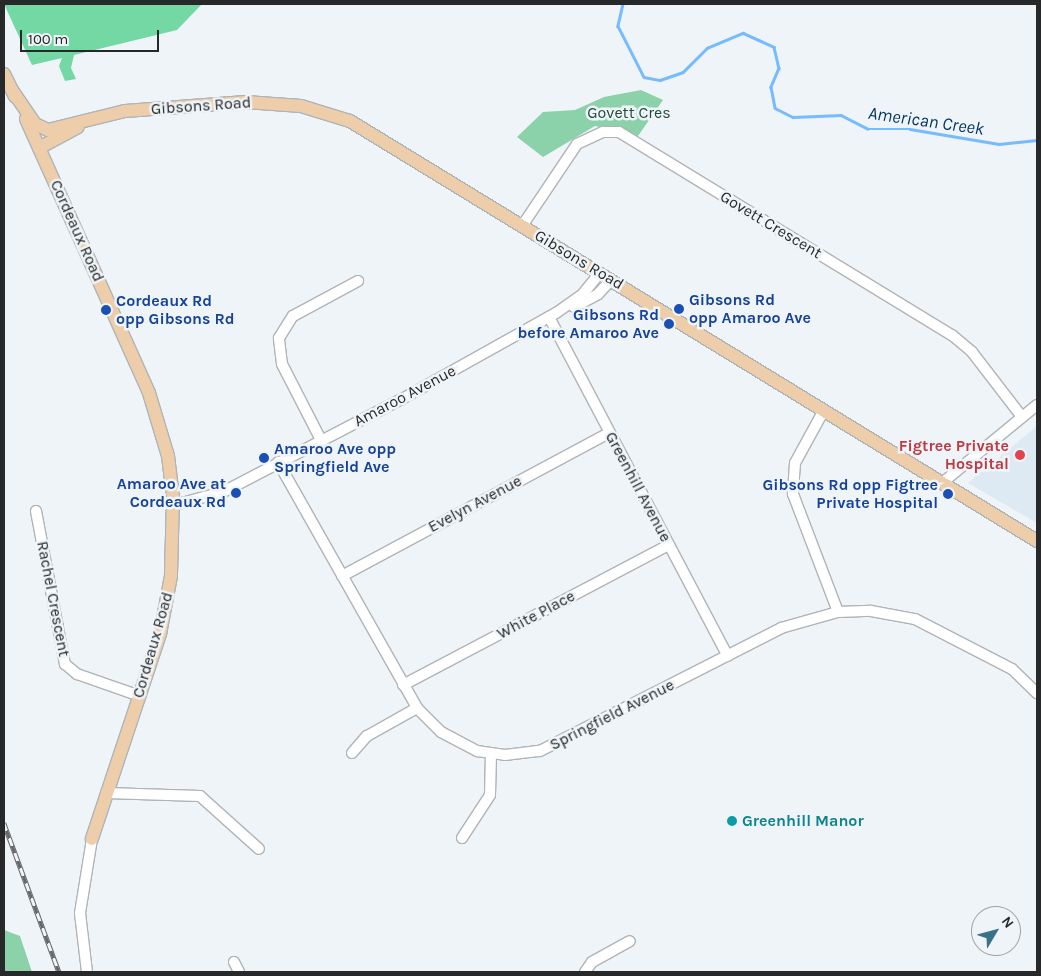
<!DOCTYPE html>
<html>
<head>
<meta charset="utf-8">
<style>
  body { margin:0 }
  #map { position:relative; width:1041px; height:976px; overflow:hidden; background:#eff4f8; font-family:Karla,sans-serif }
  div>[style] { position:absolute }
  .built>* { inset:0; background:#deeaf3 }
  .green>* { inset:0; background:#8bd2ab }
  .forest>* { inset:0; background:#74d8a5 }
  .stream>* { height:2.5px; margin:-1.25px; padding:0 1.25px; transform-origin:1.25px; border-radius:1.25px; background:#76bbff }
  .roads { filter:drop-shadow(1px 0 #afb4b7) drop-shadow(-1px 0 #afb4b7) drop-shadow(0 1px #afb4b7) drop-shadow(0 -1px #afb4b7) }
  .minor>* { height:10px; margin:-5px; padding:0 5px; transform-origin:5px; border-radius:5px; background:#fff }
  .major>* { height:12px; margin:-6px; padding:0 6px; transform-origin:6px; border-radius:6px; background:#eeceaa }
  .rail>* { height:4.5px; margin-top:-2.25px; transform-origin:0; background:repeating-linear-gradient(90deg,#eff4f8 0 8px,#656769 0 16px); box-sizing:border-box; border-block:1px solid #656769 }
  .dots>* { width:14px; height:14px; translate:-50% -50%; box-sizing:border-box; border:2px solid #eff4f8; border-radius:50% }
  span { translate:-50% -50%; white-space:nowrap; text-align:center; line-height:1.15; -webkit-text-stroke:5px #eff4f8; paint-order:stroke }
  .street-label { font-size:16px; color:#262829 }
  .park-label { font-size:16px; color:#224c36 }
  .transit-label { font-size:16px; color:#164399; font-weight:700 }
  .left { translate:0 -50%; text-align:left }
  .right { translate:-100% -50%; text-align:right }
  .health-label { font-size:16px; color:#be3a42; font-weight:700 }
  .culture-label { font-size:16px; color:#0d838f; font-weight:700 }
  .water-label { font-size:18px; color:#00335d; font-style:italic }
  .frame { position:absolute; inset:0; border:5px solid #262829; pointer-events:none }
  .north { position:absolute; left:971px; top:906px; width:50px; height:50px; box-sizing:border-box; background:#eff4f8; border:1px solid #9fa2a5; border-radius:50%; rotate:53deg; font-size:14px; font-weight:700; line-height:20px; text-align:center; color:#262829 }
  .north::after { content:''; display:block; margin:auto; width:18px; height:22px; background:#37718a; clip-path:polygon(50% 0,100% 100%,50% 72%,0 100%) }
  .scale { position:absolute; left:20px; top:30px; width:139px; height:22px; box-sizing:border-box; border:2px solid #262829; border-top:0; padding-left:6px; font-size:15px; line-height:18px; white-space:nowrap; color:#262829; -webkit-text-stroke:4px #eff4f8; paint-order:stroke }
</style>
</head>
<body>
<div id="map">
  <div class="built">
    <div style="clip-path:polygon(1037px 426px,1037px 523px,968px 483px)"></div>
  </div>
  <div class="green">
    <div style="clip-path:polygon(641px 90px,663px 100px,638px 136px,595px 126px,543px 157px,517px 137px,543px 112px,575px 110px,604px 97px)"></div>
    <div style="clip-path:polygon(4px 930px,20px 936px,32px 972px,4px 972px)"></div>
  </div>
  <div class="forest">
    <div style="clip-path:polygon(4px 4px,202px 4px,177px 30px,74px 55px,71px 68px,76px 79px,65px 81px,59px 66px,62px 58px,32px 65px)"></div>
  </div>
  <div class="stream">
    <div style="left:623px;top:4px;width:23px;rotate:103deg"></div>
    <div style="left:618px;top:26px;width:57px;rotate:63deg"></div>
    <div style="left:644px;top:77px;width:16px;rotate:11deg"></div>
    <div style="left:660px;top:80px;width:24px;rotate:-19deg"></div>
    <div style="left:683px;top:72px;width:34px;rotate:-45deg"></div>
    <div style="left:707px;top:48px;width:39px;rotate:-23deg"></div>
    <div style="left:743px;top:33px;width:34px;rotate:24deg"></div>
    <div style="left:774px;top:47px;width:22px;rotate:77deg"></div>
    <div style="left:779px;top:68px;width:21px;rotate:113deg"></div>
    <div style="left:771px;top:87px;width:21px;rotate:79deg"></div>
    <div style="left:775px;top:108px;width:20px;rotate:27deg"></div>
    <div style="left:793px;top:117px;width:48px;rotate:-2.4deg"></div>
    <div style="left:841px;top:115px;width:30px;rotate:27deg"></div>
    <div style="left:868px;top:129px;width:42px"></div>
    <div style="left:910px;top:129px;width:90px;rotate:9.6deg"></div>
    <div style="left:999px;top:144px;width:38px;rotate:-6deg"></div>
  </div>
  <div class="roads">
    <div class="minor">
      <div style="left:522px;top:226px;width:99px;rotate:-56.1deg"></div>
      <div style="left:577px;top:144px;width:29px;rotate:-25deg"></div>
      <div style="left:603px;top:132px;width:16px"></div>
      <div style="left:619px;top:132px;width:390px;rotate:31.4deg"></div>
      <div style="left:952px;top:335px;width:26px;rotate:40deg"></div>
      <div style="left:972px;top:352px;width:82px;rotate:52.4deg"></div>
      <div style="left:574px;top:307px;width:27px;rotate:-28deg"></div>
      <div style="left:598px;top:294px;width:19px;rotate:-47deg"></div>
      <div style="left:549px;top:317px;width:383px;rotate:62.2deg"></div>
      <div style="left:824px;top:410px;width:60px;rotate:118.7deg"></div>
      <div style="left:795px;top:463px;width:31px;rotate:94deg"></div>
      <div style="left:793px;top:494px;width:126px;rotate:69.1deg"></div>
      <div style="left:321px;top:440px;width:85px;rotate:-117.2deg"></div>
      <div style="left:282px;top:364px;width:26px;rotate:-97deg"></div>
      <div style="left:279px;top:338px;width:26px;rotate:-58deg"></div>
      <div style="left:293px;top:316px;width:74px;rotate:-28.3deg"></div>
      <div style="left:278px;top:462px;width:283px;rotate:60.5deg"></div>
      <div style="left:417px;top:708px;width:34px;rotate:45deg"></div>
      <div style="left:441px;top:732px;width:41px;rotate:27.8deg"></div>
      <div style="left:477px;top:751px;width:28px;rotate:8deg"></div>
      <div style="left:505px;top:755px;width:35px;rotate:-7deg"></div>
      <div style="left:540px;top:751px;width:271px;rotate:-27deg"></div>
      <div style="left:781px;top:628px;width:59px;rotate:-15.7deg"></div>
      <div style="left:838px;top:612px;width:33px;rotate:-2deg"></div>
      <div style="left:871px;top:611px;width:45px;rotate:10.3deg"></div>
      <div style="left:915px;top:619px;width:109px;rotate:27.3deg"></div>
      <div style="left:1012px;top:669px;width:35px;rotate:44deg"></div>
      <div style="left:942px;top:483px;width:123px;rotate:-39.4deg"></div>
      <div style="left:174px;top:505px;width:51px;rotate:-14.9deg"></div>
      <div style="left:223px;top:492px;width:202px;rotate:-27.5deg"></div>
      <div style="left:402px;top:399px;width:176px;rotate:-29.2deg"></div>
      <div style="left:556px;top:313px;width:32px;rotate:-35deg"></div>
      <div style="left:582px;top:295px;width:28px;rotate:-51deg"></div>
      <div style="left:36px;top:511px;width:156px;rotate:79.3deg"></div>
      <div style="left:65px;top:664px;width:16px;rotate:40deg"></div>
      <div style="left:77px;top:674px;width:67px;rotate:19.2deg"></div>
      <div style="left:342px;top:576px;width:303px;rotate:-28.2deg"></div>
      <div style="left:403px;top:685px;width:300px;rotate:-27.8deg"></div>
      <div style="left:352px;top:753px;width:23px;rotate:-49deg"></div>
      <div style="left:367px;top:736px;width:57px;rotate:-29.2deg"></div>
      <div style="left:106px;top:793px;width:94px;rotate:1.8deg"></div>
      <div style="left:200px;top:796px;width:79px;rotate:41.9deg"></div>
      <div style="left:462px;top:838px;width:51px;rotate:-56.9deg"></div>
      <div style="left:490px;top:795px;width:41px;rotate:-88.6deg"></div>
      <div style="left:234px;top:962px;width:11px;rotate:63deg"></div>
      <div style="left:87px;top:972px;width:59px;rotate:-96.8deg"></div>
      <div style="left:80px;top:913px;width:75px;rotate:-80.8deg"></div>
      <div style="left:585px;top:972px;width:12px;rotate:-55deg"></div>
      <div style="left:592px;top:962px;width:43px;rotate:-28.9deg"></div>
    </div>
    <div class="major">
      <div style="left:4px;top:74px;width:25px;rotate:64deg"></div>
      <div style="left:12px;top:90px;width:41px;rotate:55.9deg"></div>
      <div style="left:35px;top:124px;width:14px;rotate:25deg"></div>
      <div style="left:48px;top:130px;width:79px;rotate:-13.9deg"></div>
      <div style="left:125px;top:111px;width:121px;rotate:-4.3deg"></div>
      <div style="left:246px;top:102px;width:55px;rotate:4.2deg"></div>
      <div style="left:301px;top:106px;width:51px;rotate:17deg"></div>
      <div style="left:350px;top:121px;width:805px;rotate:31.44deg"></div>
      <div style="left:26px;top:119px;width:300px;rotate:65.8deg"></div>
      <div style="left:149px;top:393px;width:66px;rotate:73.2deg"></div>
      <div style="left:168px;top:456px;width:41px;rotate:83deg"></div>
      <div style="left:173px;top:497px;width:79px;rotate:91.5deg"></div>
      <div style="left:171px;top:576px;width:59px;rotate:100.7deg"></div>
      <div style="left:160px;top:634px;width:216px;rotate:108.4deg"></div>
      <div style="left:39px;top:148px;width:44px;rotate:-28.3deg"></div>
    </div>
  </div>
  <div class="rail">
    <div style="left:4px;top:823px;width:159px;rotate:69.7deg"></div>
  </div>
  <div class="dots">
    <div style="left:679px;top:309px;background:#1a4fb4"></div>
    <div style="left:106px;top:310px;background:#1a4fb4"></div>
    <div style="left:669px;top:324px;background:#1a4fb4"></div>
    <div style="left:1020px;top:455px;background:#e0444e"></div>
    <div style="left:264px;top:458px;background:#1a4fb4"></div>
    <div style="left:236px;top:493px;background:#1a4fb4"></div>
    <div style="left:948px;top:494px;background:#1a4fb4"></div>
    <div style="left:732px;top:821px;background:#0f9aa8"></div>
  </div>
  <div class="street-label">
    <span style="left:201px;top:106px;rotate:-4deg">Gibsons Road</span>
    <span style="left:771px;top:225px;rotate:31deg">Govett Crescent</span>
    <span style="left:77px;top:231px;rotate:66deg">Cordeaux Road</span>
    <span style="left:579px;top:260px;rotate:31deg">Gibsons Road</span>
    <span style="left:405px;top:396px;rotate:-28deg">Amaroo Avenue</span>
    <span style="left:638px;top:487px;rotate:62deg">Greenhill Avenue</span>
    <span style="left:475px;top:504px;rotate:-28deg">Evelyn Avenue</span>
    <span style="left:53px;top:599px;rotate:79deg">Rachel Crescent</span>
    <span style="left:536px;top:615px;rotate:-28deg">White Place</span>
    <span style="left:153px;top:645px;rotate:-74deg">Cordeaux Road</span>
    <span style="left:612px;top:715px;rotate:-27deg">Springfield Avenue</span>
  </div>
  <div class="park-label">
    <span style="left:629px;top:113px">Govett Cres</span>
  </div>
  <div class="transit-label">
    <span class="left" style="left:689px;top:309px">Gibsons Rd<br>opp Amaroo Ave</span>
    <span class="left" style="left:116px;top:310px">Cordeaux Rd<br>opp Gibsons Rd</span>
    <span class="right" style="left:659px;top:324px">Gibsons Rd<br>before Amaroo Ave</span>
    <span class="left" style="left:274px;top:458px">Amaroo Ave opp<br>Springfield Ave</span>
    <span class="right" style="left:226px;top:493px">Amaroo Ave at<br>Cordeaux Rd</span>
    <span class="right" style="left:938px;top:494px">Gibsons Rd opp Figtree<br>Private Hospital</span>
  </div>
  <div class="health-label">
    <span class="right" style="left:1009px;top:455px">Figtree Private<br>Hospital</span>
  </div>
  <div class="culture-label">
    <span class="left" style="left:742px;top:821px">Greenhill Manor</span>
  </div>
  <div class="water-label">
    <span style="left:926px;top:121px;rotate:8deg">American Creek</span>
  </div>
  <div class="frame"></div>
  <div class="north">N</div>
  <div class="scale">100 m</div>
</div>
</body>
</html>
